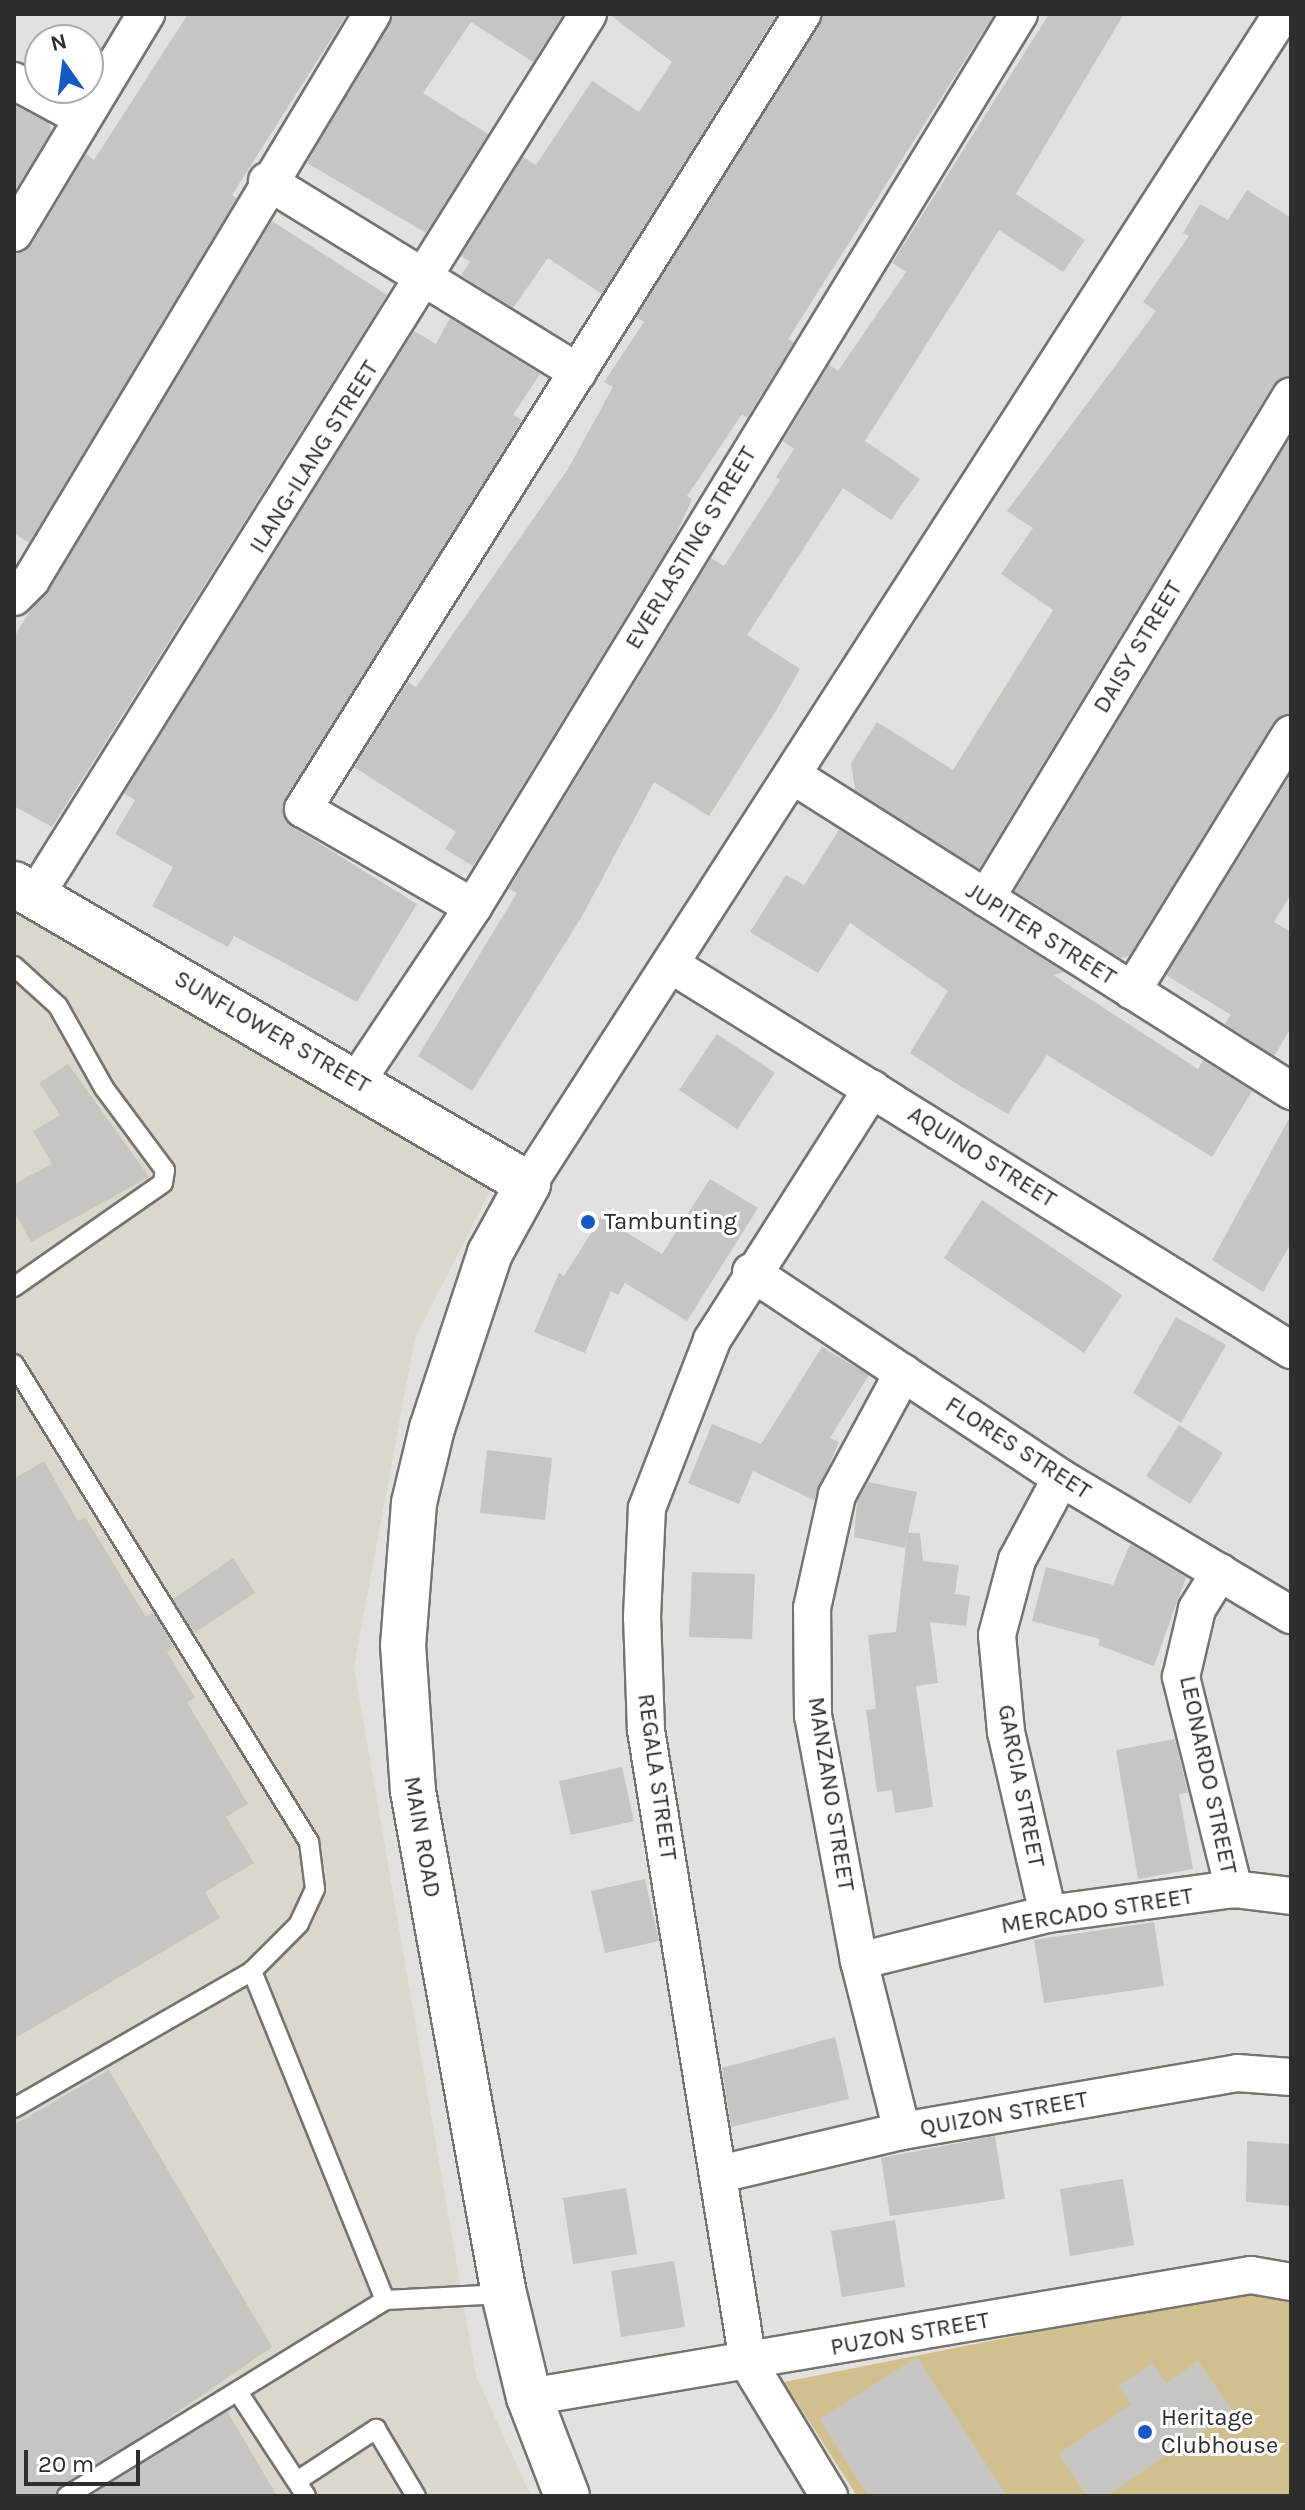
<!DOCTYPE html>
<html>
<head>
<meta charset="utf-8">
<style>
	body { margin:0 }
	#map { position:relative; width:1305px; height:2510px; overflow:hidden; background:#e2e1dd; font-family:Karla,sans-serif }
	div>[style] { position:absolute }
	[style*='--x'] { left:calc(var(--x)*1px); top:calc(var(--y)*1px); width:calc(var(--w)*1px); rotate:calc(var(--a)*1deg) }
	.built>* { inset:0; background:#dbd7cc }
	.green>* { inset:0; background:#d1bf8d }
	.building>* { inset:0; background:#c7c5c1 }
	.roads { filter:drop-shadow(2px 0 #767471) drop-shadow(-2px 0 #767471) drop-shadow(0 2px #767471) drop-shadow(0 -2px #767471) }
	.lane>* { height:18px; margin:-9px; padding:0 9px; transform-origin:9px; border-radius:9px; background:#fff }
	.street>* { height:36px; margin:-18px; padding:0 18px; transform-origin:18px; border-radius:18px; background:#fff }
	.secondary>* { height:44px; margin:-22px; padding:0 22px; transform-origin:22px; border-radius:22px; background:#fff }
	.dots>* { width:22px; height:22px; translate:-50% -50%; box-sizing:border-box; border:4px solid #fff; border-radius:50% }
	span { translate:-50% -50%; white-space:nowrap; text-align:center; line-height:1.15; -webkit-text-stroke:6px #fff; paint-order:stroke }
	.street-label { font-size:24px; color:#2e2e2c }
	.poi-label { font-size:24px; color:#2e2e2c }
	.left { translate:0 -50%; text-align:left }
	.frame { position:absolute; inset:0; border:16px solid #2e2e2c; pointer-events:none }
	.north { position:absolute; left:24px; top:24px; width:80px; height:80px; box-sizing:border-box; background:#fff; border:2px solid #ababab; border-radius:50%; rotate:346deg; font-size:22px; font-weight:700; line-height:32px; text-align:center; color:#2e2e2c }
	.north::after { content:''; display:block; margin:auto; width:28px; height:36px; background:#1659c4; clip-path:polygon(50% 0,100% 100%,50% 72%,0 100%) }
	.scale { position:absolute; left:24px; top:2450px; width:116px; height:36px; box-sizing:border-box; border:4px solid #2e2e2c; border-top:0; padding-left:10px; font-size:24px; line-height:28px; white-space:nowrap; color:#2e2e2c; -webkit-text-stroke:6px #fff; paint-order:stroke }
</style>
</head>
<body>
<div id="map">
	<div class="built">
		<i style="clip-path:polygon(14px 900px,492px 1187px,415px 1338px,354px 1667px,476px 2376px,531px 2496px,14px 2496px)"></i>
	</div>
	<div class="green">
		<i style="clip-path:polygon(1262px 2287px,1291px 2303px,1291px 2496px,857px 2496px,784px 2382px)"></i>
	</div>
	<div class="building">
		<i style="clip-path:polygon(188px 14px,347px 14px,232px 195px,237px 198px,29px 543px,14px 533px,14px 254px,32px 244px,86px 154px,94px 160px)"></i>
		<i style="clip-path:polygon(393px 14px,563px 14px,533px 62px,471px 22px,423px 93px,488px 134px,426px 233px,307px 163px)"></i>
		<i style="clip-path:polygon(609px 14px,777px 14px,602px 294px,548px 258px,513px 308px,461px 275px,470px 262px,461px 256px,523px 157px,536px 165px,592px 81px,639px 112px,672px 62px)"></i>
		<i style="clip-path:polygon(823px 14px,993px 16px,788px 339px,794px 342px,747px 418px,742px 414px,687px 496px,692px 499px,676px 535px,473px 866px,445px 849px,456px 832px,354px 767px,408px 682px,416px 687px,568px 469px,613px 387px,604px 382px,644px 322px,636px 317px)"></i>
		<i style="clip-path:polygon(1049px 14px,1124px 14px,1016px 194px,1085px 240px,1063px 272px,999px 230px,865px 441px,920px 479px,891px 520px,843px 488px,747px 635px,800px 669px,777px 709px,709px 816px,654px 782px,581px 918px,472px 1091px,418px 1056px,517px 893px,509px 889px,711px 558px,724px 566px,780px 480px,776px 477px,794px 449px,783px 441px,829px 365px,838px 371px,906px 272px,892px 263px)"></i>
		<i style="clip-path:polygon(14px 105px,49px 123px,51px 132px,14px 192px)"></i>
		<i style="clip-path:polygon(1247px 190px,1291px 218px,1291px 375px,1273px 385px,979px 869px,855px 790px,851px 763px,877px 722px,953px 770px,1053px 610px,1001px 574px,1033px 528px,1007px 511px,1156px 311px,1143px 302px,1189px 236px,1183px 233px,1200px 204px,1228px 220px)"></i>
		<i style="clip-path:polygon(272px 221px,387px 295px,52px 827px,14px 806px,14px 637px)"></i>
		<i style="clip-path:polygon(450px 318px,540px 374px,513px 415px,522px 420px,282px 808px,293px 827px,417px 904px,357px 1002px,234px 936px,228px 947px,152px 906px,173px 867px,115px 834px,135px 800px,124px 793px,414px 331px,436px 344px)"></i>
		<i style="clip-path:polygon(1291px 436px,1291px 713px,1273px 723px,1129px 956px,1120px 958px,1015px 891px)"></i>
		<i style="clip-path:polygon(1291px 774px,1291px 894px,1274px 922px,1291px 932px,1291px 1028px,1274px 1056px,1225px 1024px,1231px 1015px,1166px 975px)"></i>
		<i style="clip-path:polygon(839px 830px,1064px 972px,1053px 975px,1198px 1069px,1203px 1060px,1252px 1091px,1212px 1157px,1047px 1055px,1008px 1114px,960px 1086px,910px 1053px,948px 991px,850px 923px,818px 973px,750px 932px,786px 875px,804px 885px)"></i>
		<i style="clip-path:polygon(717px 1034px,775px 1073px,737px 1129px,679px 1090px)"></i>
		<i style="clip-path:polygon(68px 1064px,149px 1177px,31px 1242px,14px 1211px,14px 1184px,52px 1164px,33px 1131px,60px 1115px,39px 1083px)"></i>
		<i style="clip-path:polygon(1291px 1115px,1291px 1243px,1263px 1292px,1212px 1260px)"></i>
		<i style="clip-path:polygon(710px 1179px,758px 1208px,687px 1321px,625px 1283px,618px 1295px,611px 1291px,585px 1353px,534px 1332px,559px 1273px,564px 1276px,601px 1217px,662px 1254px)"></i>
		<i style="clip-path:polygon(982px 1200px,1122px 1295px,1084px 1353px,944px 1258px)"></i>
		<i style="clip-path:polygon(1176px 1317px,1226px 1345px,1181px 1423px,1133px 1393px)"></i>
		<i style="clip-path:polygon(822px 1347px,869px 1375px,830px 1438px,839px 1442px,814px 1500px,753px 1471px,739px 1504px,688px 1483px,712px 1424px,761px 1444px)"></i>
		<i style="clip-path:polygon(1179px 1425px,1223px 1453px,1190px 1504px,1146px 1476px)"></i>
		<i style="clip-path:polygon(487px 1450px,552px 1458px,545px 1520px,480px 1513px)"></i>
		<i style="clip-path:polygon(44px 1461px,78px 1521px,85px 1517px,146px 1617px,153px 1612px,174px 1647px,167px 1652px,195px 1698px,187px 1702px,248px 1804px,226px 1817px,254px 1863px,205px 1892px,220px 1918px,14px 2039px,14px 1479px)"></i>
		<i style="clip-path:polygon(868px 1482px,917px 1492px,908px 1533px,920px 1533px,923px 1561px,959px 1565px,955px 1594px,970px 1596px,966px 1626px,930px 1622px,938px 1683px,916px 1686px,933px 1807px,895px 1813px,892px 1790px,877px 1792px,866px 1710px,876px 1709px,868px 1635px,896px 1632px,907px 1538px,905px 1548px,854px 1537px,857px 1502px)"></i>
		<i style="clip-path:polygon(1130px 1544px,1186px 1577px,1154px 1666px,1098px 1645px,1100px 1639px,1032px 1621px,1046px 1567px,1113px 1585px)"></i>
		<i style="clip-path:polygon(233px 1558px,255px 1593px,194px 1633px,173px 1599px)"></i>
		<i style="clip-path:polygon(692px 1572px,755px 1574px,752px 1639px,689px 1637px)"></i>
		<i style="clip-path:polygon(1175px 1739px,1188px 1793px,1179px 1794px,1193px 1869px,1138px 1879px,1116px 1750px)"></i>
		<i style="clip-path:polygon(622px 1767px,634px 1821px,571px 1835px,559px 1781px)"></i>
		<i style="clip-path:polygon(645px 1879px,659px 1941px,605px 1953px,591px 1891px)"></i>
		<i style="clip-path:polygon(1154px 1922px,1164px 1986px,1044px 2003px,1034px 1940px)"></i>
		<i style="clip-path:polygon(835px 2037px,849px 2099px,731px 2127px,722px 2068px)"></i>
		<i style="clip-path:polygon(109px 2070px,272px 2347px,55px 2496px,14px 2496px,14px 2125px)"></i>
		<i style="clip-path:polygon(995px 2136px,1005px 2199px,890px 2216px,881px 2158px)"></i>
		<i style="clip-path:polygon(1247px 2141px,1291px 2144px,1291px 2206px,1246px 2202px)"></i>
		<i style="clip-path:polygon(1123px 2179px,1134px 2245px,1070px 2256px,1060px 2189px)"></i>
		<i style="clip-path:polygon(626px 2188px,637px 2254px,573px 2264px,563px 2198px)"></i>
		<i style="clip-path:polygon(895px 2220px,905px 2287px,842px 2297px,831px 2231px)"></i>
		<i style="clip-path:polygon(674px 2261px,685px 2327px,621px 2337px,611px 2271px)"></i>
		<i style="clip-path:polygon(917px 2357px,1007px 2496px,868px 2496px,819px 2419px)"></i>
		<i style="clip-path:polygon(1198px 2361px,1232px 2410px,1107px 2496px,1087px 2496px,1058px 2454px,1131px 2404px,1118px 2386px,1152px 2363px,1166px 2383px)"></i>
		<i style="clip-path:polygon(227px 2411px,277px 2496px,90px 2496px)"></i>
	</div>
	<div class="roads">
		<div class="lane">
			<i style="--x:14;--y:966;--w:59;--a:42.3"></i>
			<i style="--x:58;--y:1006;--w:94;--a:60.7"></i>
			<i style="--x:104;--y:1088;--w:102;--a:53.4"></i>
			<i style="--x:165;--y:1170;--w:13;--a:99"></i>
			<i style="--x:163;--y:1183;--w:182;--a:145.1"></i>
			<i style="--x:14;--y:1364;--w:562;--a:58.32"></i>
			<i style="--x:309;--y:1842;--w:47;--a:82.7"></i>
			<i style="--x:315;--y:1889;--w:38;--a:115"></i>
			<i style="--x:299;--y:1924;--w:66;--a:135"></i>
			<i style="--x:14;--y:2108;--w:275;--a:-29.9"></i>
			<i style="--x:252;--y:1971;--w:355;--a:68"></i>
			<i style="--x:385;--y:2300;--w:119;--a:-2.9"></i>
			<i style="--x:238;--y:2392;--w:124;--a:56.8"></i>
			<i style="--x:297;--y:2481;--w:95;--a:-33.4"></i>
			<i style="--x:376;--y:2429;--w:78;--a:59.2"></i>
			<i style="--x:67;--y:2496;--w:374;--a:-31.6"></i>
		</div>
		<div class="street">
			<i style="--x:14;--y:81;--w:78;--a:28.2"></i>
			<i style="--x:267;--y:181;--w:365;--a:31.6"></i>
			<i style="--x:14;--y:233;--w:256;--a:-58.9"></i>
			<i style="--x:14;--y:597;--w:24;--a:-45"></i>
			<i style="--x:31;--y:580;--w:661;--a:-58.93"></i>
			<i style="--x:792;--y:775;--w:591;--a:32.34"></i>
			<i style="--x:35;--y:896;--w:1041;--a:-57.91"></i>
			<i style="--x:986;--y:898;--w:587;--a:-58.72"></i>
			<i style="--x:473;--y:907;--w:196;--a:-150"></i>
			<i style="--x:303;--y:809;--w:939;--a:-57.88"></i>
			<i style="--x:673;--y:966;--w:728;--a:31.86"></i>
			<i style="--x:1132;--y:991;--w:302;--a:-58.3"></i>
			<i style="--x:358;--y:1079;--w:207;--a:-56.2"></i>
			<i style="--x:473;--y:907;--w:1047;--a:-58.56"></i>
			<i style="--x:528;--y:1184;--w:1392;--a:-57.2"></i>
			<i style="--x:751;--y:1272;--w:372;--a:33.6"></i>
			<i style="--x:1061;--y:1478;--w:268;--a:30.8"></i>
			<i style="--x:1220;--y:1572;--w:44;--a:121.9"></i>
			<i style="--x:1197;--y:1609;--w:70;--a:103.2"></i>
			<i style="--x:1181;--y:1677;--w:219;--a:76"></i>
			<i style="--x:1048;--y:1914;--w:187;--a:-103"></i>
			<i style="--x:1006;--y:1732;--w:97;--a:-95.3"></i>
			<i style="--x:997;--y:1635;--w:78;--a:-75.1"></i>
			<i style="--x:1017;--y:1560;--w:93;--a:-61.8"></i>
			<i style="--x:859;--y:1961;--w:195;--a:-14"></i>
			<i style="--x:1048;--y:1914;--w:188;--a:-7.7"></i>
			<i style="--x:1234;--y:1889;--w:57;--a:7"></i>
			<i style="--x:902;--y:2131;--w:175;--a:-104.2"></i>
			<i style="--x:859;--y:1961;--w:249;--a:-100.6"></i>
			<i style="--x:813;--y:1716;--w:108;--a:-90.5"></i>
			<i style="--x:812;--y:1608;--w:116;--a:-77.5"></i>
			<i style="--x:837;--y:1495;--w:139;--a:-61.6"></i>
			<i style="--x:720;--y:2174;--w:187;--a:-13.3"></i>
			<i style="--x:902;--y:2131;--w:340;--a:-9.8"></i>
			<i style="--x:1237;--y:2073;--w:54;--a:4.2"></i>
			<i style="--x:529;--y:2397;--w:732;--a:-9.59"></i>
			<i style="--x:1251;--y:2275;--w:41;--a:9.9"></i>
			<i style="--x:829;--y:2496;--w:157;--a:-121.2"></i>
			<i style="--x:748;--y:2362;--w:640;--a:-99.17"></i>
			<i style="--x:646;--y:1730;--w:113;--a:-92"></i>
			<i style="--x:642;--y:1617;--w:109;--a:-87.4"></i>
			<i style="--x:647;--y:1508;--w:180;--a:-68.8"></i>
			<i style="--x:712;--y:1340;--w:298;--a:-57.5"></i>
		</div>
		<div class="secondary">
			<i style="--x:14;--y:884;--w:595;--a:30.27"></i>
			<i style="--x:528;--y:1184;--w:79;--a:118.8"></i>
			<i style="--x:490;--y:1253;--w:184;--a:108.3"></i>
			<i style="--x:432;--y:1428;--w:77;--a:103.5"></i>
			<i style="--x:414;--y:1503;--w:142;--a:94.4"></i>
			<i style="--x:403;--y:1645;--w:146;--a:86.1"></i>
			<i style="--x:413;--y:1791;--w:511;--a:79.75"></i>
			<i style="--x:504;--y:2294;--w:106;--a:76.4"></i>
			<i style="--x:529;--y:2397;--w:106;--a:69"></i>
		</div>
	</div>
	<div class="dots">
		<i style="left:588px;top:1222px;background:#1659c4"></i>
		<i style="left:1145px;top:2432px;background:#1659c4"></i>
	</div>
	<div class="street-label">
		<span style="left:314px;top:457px;rotate:-58deg">ILANG-ILANG STREET</span>
		<span style="left:691px;top:548px;rotate:-59deg">EVERLASTING STREET</span>
		<span style="left:1138px;top:647px;rotate:-59deg">DAISY STREET</span>
		<span style="left:1041px;top:934px;rotate:32deg">JUPITER STREET</span>
		<span style="left:272px;top:1032px;rotate:30deg">SUNFLOWER STREET</span>
		<span style="left:982px;top:1157px;rotate:32deg">AQUINO STREET</span>
		<span style="left:1018px;top:1448px;rotate:33deg">FLORES STREET</span>
		<span style="left:1208px;top:1775px;rotate:78deg">LEONARDO STREET</span>
		<span style="left:657px;top:1777px;rotate:82deg">REGALA STREET</span>
		<span style="left:1021px;top:1786px;rotate:79deg">GARCIA STREET</span>
		<span style="left:831px;top:1794px;rotate:81deg">MANZANO STREET</span>
		<span style="left:422px;top:1837px;rotate:80deg">MAIN ROAD</span>
		<span style="left:1097px;top:1911px;rotate:-9deg">MERCADO STREET</span>
		<span style="left:1004px;top:2114px;rotate:-10deg">QUIZON STREET</span>
		<span style="left:910px;top:2334px;rotate:-10deg">PUZON STREET</span>
	</div>
	<div class="poi-label">
		<span class="left" style="left:604px;top:1222px">Tambunting</span>
		<span class="left" style="left:1161px;top:2432px">Heritage<br>Clubhouse</span>
	</div>
	<div class="frame"></div>
	<div class="north">N</div>
	<div class="scale">20 m</div>
</div>
</body>
</html>
